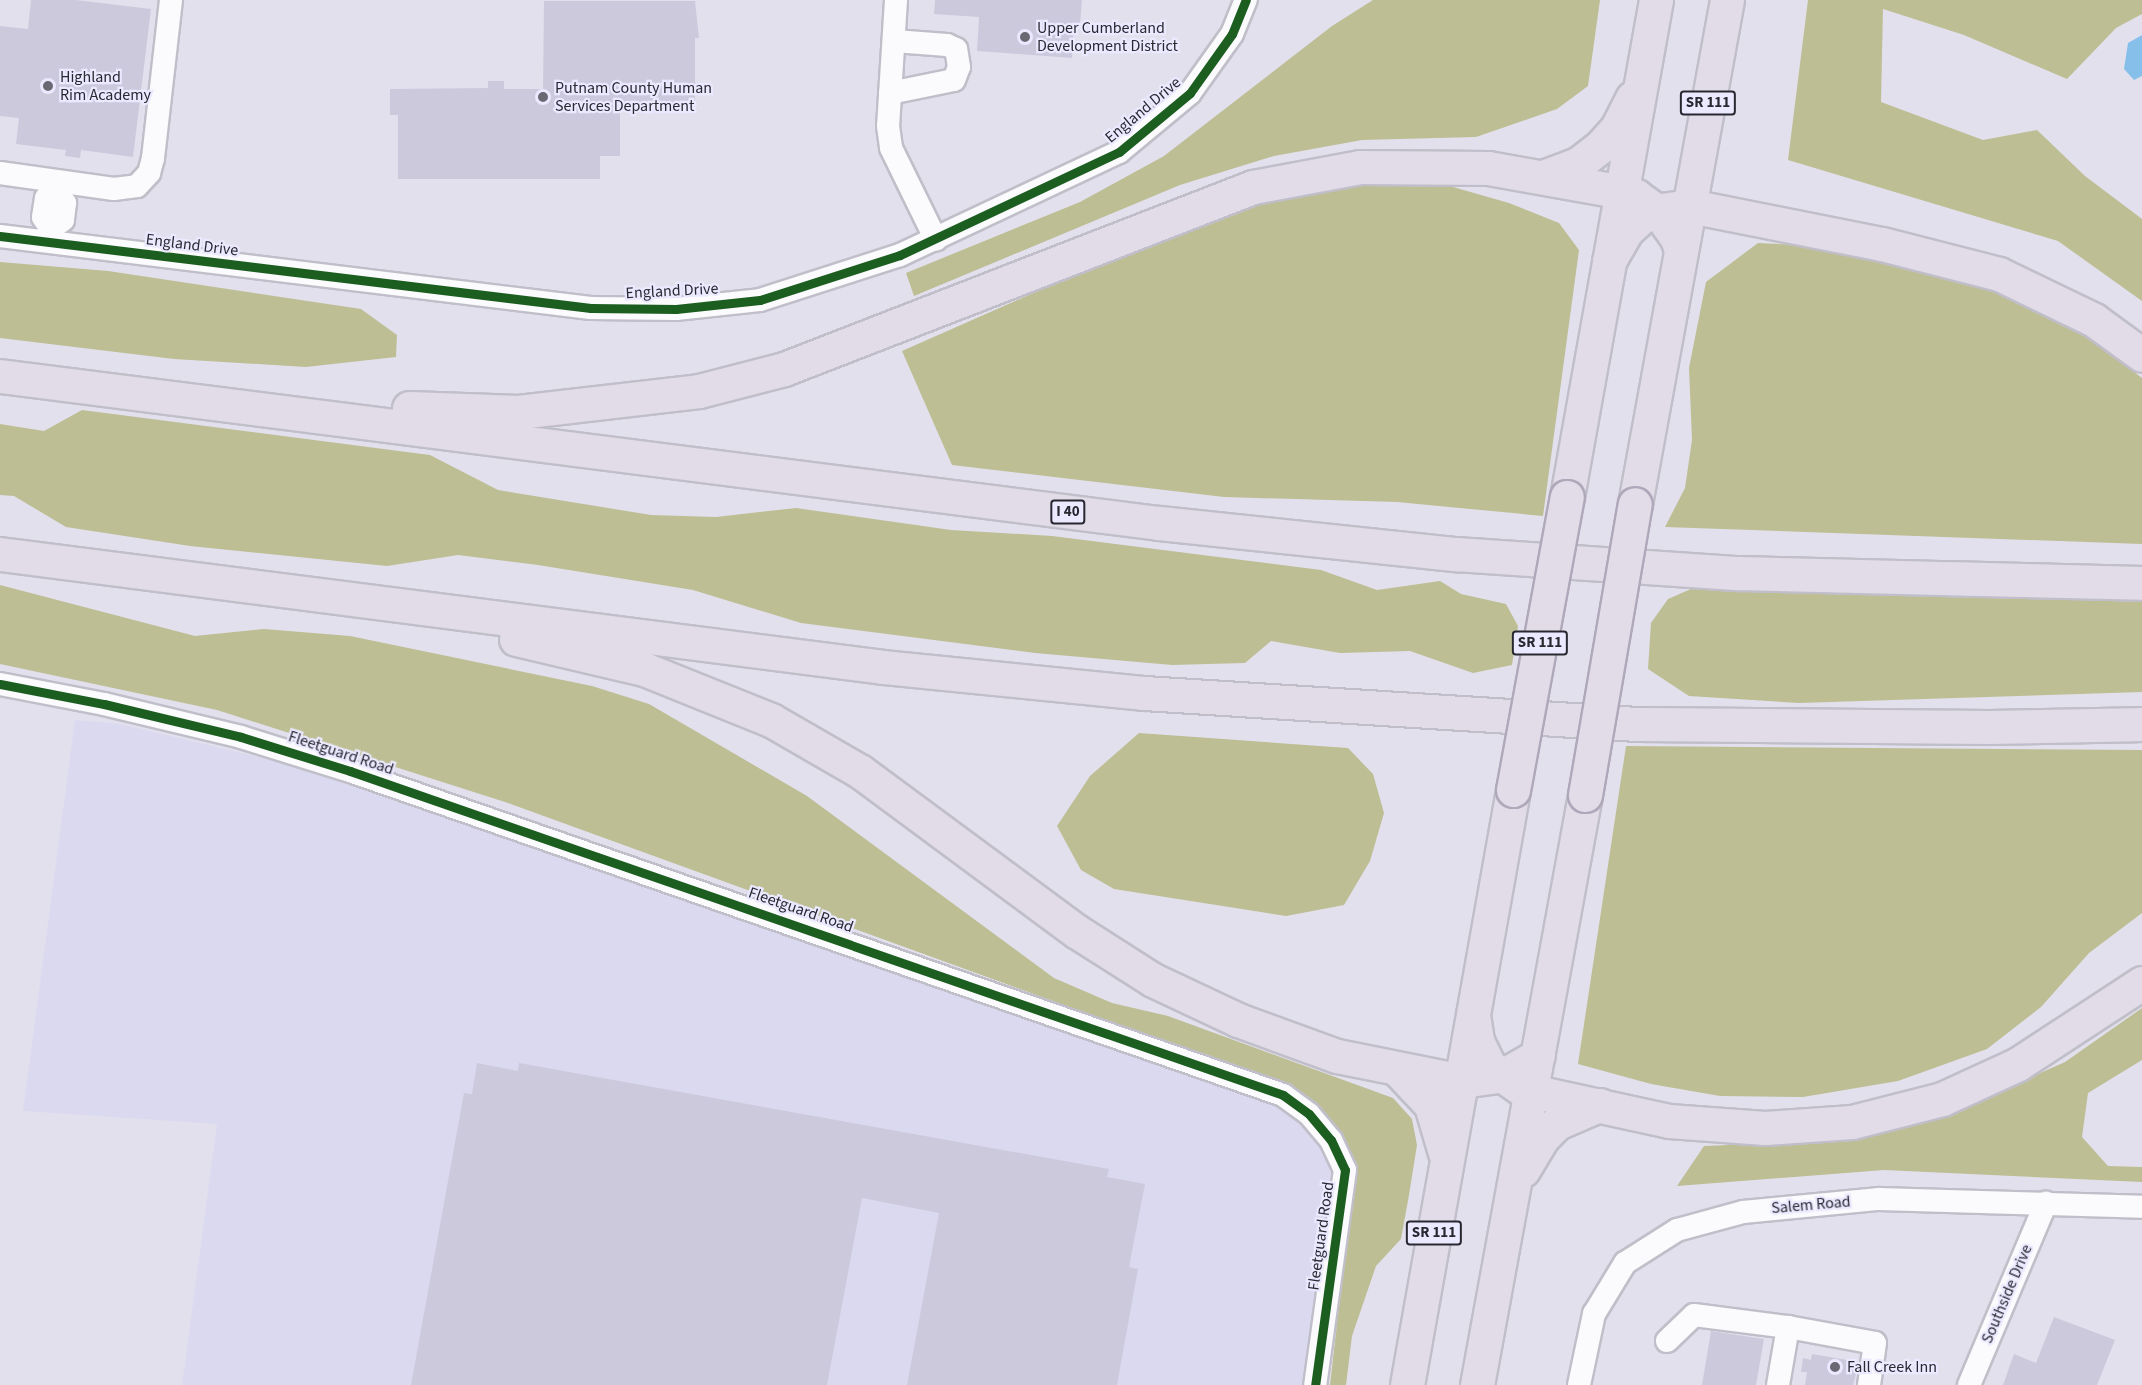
<!DOCTYPE html>
<html>
<head>
<meta charset="utf-8">
<style>
	body { margin:0 }
	#map { position:relative; width:2142px; height:1385px; overflow:hidden; background:#e2e0ed; font-family:"Source Sans 3",sans-serif }
	div>[style] { position:absolute }
	[style*='--x'] { left:calc(var(--x)*1px); top:calc(var(--y)*1px); width:calc(var(--w)*1px); rotate:calc(var(--a)*1deg) }
	.built>* { inset:0; background:#dbd9ef }
	.forest>* { inset:0; background:#bdbe94 }
	.water>* { inset:0; background:#86bfe9 }
	.building>* { inset:0; background:#ccc9dd }
	.roads { filter:drop-shadow(2px 0 #c0bfc9) drop-shadow(-2px 0 #c0bfc9) drop-shadow(0 2px #c0bfc9) drop-shadow(0 -2px #c0bfc9) }
	.minor>* { height:22px; margin:-11px; padding:0 11px; transform-origin:11px; border-radius:11px; background:#fbfafc }
	.highway>* { height:33px; margin:-16.5px; padding:0 16.5px; transform-origin:16.5px; border-radius:16.5px; background:#e2dce9 }
	.bridges { filter:drop-shadow(2px 0 #afa8ba) drop-shadow(-2px 0 #afa8ba) drop-shadow(0 2px #afa8ba) drop-shadow(0 -2px #afa8ba) }
	.highway-bridge>* { height:33px; margin:-16.5px; padding:0 16.5px; transform-origin:16.5px; border-radius:16.5px; background:#e2dce9 }
	.cycleway>* { height:9px; margin:-4.5px; padding:0 4.5px; transform-origin:4.5px; border-radius:4.5px; background:#1b5e20 }
	.dots>* { width:16px; height:16px; translate:-50% -50%; box-sizing:border-box; border:3px solid #ebe9ff; border-radius:50% }
	span { translate:-50% -50%; white-space:nowrap; text-align:center; line-height:1.15; -webkit-text-stroke:4.5px #ebe9ff; paint-order:stroke }
	.shield-label span { padding:2px 4px; background:#ebe9ff; border:2px solid; border-radius:4px; -webkit-text-stroke-width:0 }
	.shield-label { font-size:15px; color:#292831; font-weight:700 }
	.poi-label { font-size:16px; color:#292831 }
	.left { translate:0 -50%; text-align:left }
	.street-label { font-size:16px; color:#292831 }
</style>
</head>
<body>
<div id="map">
	<div class="built">
		<i style="clip-path:polygon(75px 720px,120px 724px,287px 764px,1278px 1104px,1314px 1136px,1333px 1174px,1305px 1385px,182px 1385px,217px 1124px,23px 1111px)"></i>
	</div>
	<div class="forest">
		<i style="clip-path:polygon(1373px 0,1600px 0,1588px 86px,1557px 109px,1476px 137px,1362px 140px,1274px 156px,1180px 185px,914px 296px,906px 273px,1080px 202px,1164px 156px,1332px 26px)"></i>
		<i style="clip-path:polygon(1808px 0,2142px 0,2142px 14px,2116px 28px,2067px 79px,1964px 35px,1883px 9px,1881px 102px,1983px 140px,2037px 130px,2085px 176px,2142px 219px,2142px 301px,2058px 241px,1788px 160px)"></i>
		<i style="clip-path:polygon(1369px 181px,1446px 185px,1509px 203px,1559px 223px,1579px 250px,1543px 516px,1397px 502px,1224px 497px,952px 465px,902px 351px,1097px 265px,1282px 196px)"></i>
		<i style="clip-path:polygon(1758px 243px,1863px 248px,1951px 266px,2069px 322px,2142px 378px,2142px 544px,1665px 527px,1685px 488px,1692px 440px,1689px 368px,1706px 282px)"></i>
		<i style="clip-path:polygon(0 262px,108px 271px,361px 309px,397px 335px,396px 357px,306px 367px,174px 359px,0 338px)"></i>
		<i style="clip-path:polygon(82px 410px,430px 455px,498px 490px,651px 515px,716px 517px,796px 508px,951px 530px,1052px 536px,1321px 570px,1377px 590px,1440px 581px,1461px 594px,1506px 604px,1518px 626px,1512px 665px,1473px 673px,1410px 651px,1340px 653px,1271px 641px,1245px 663px,1172px 665px,1035px 653px,801px 623px,693px 590px,538px 565px,458px 555px,387px 566px,190px 546px,66px 527px,14px 496px,0 495px,0 424px,44px 431px)"></i>
		<i style="clip-path:polygon(0 585px,195px 636px,264px 629px,350px 636px,592px 686px,649px 704px,807px 796px,1054px 978px,1112px 1003px,1168px 1016px,1393px 1098px,1412px 1119px,1417px 1145px,1409px 1195px,1401px 1239px,1376px 1266px,1352px 1336px,1346px 1385px,1330px 1385px,1354px 1175px,1346px 1145px,1238px 1068px,505px 802px,217px 710px,0 664px)"></i>
		<i style="clip-path:polygon(1700px 585px,2142px 602px,2142px 692px,1799px 703px,1689px 696px,1648px 669px,1651px 623px,1668px 599px)"></i>
		<i style="clip-path:polygon(1139px 733px,1348px 748px,1373px 774px,1384px 813px,1370px 861px,1344px 905px,1286px 916px,1114px 889px,1081px 870px,1057px 826px,1090px 776px)"></i>
		<i style="clip-path:polygon(1626px 746px,2142px 750px,2142px 913px,2089px 953px,2041px 1007px,1987px 1049px,1898px 1081px,1803px 1097px,1720px 1096px,1651px 1084px,1578px 1064px)"></i>
		<i style="clip-path:polygon(2142px 1008px,2142px 1060px,2088px 1093px,2082px 1137px,2108px 1166px,2142px 1167px,2142px 1182px,1884px 1170px,1677px 1186px,1704px 1146px,1817px 1141px,1901px 1127px,1989px 1096px,2065px 1062px)"></i>
	</div>
	<div class="water">
		<i style="clip-path:polygon(2142px 35px,2142px 76px,2134px 80px,2124px 69px,2128px 43px)"></i>
	</div>
	<div class="building">
		<i style="clip-path:polygon(31px 0,76px 0,151px 9px,133px 157px,81px 150px,80px 158px,65px 156px,66px 150px,16px 144px,19px 118px,0 116px,0 26px,28px 29px)"></i>
		<i style="clip-path:polygon(935px 0,1082px 0,1080px 24px,1074px 23px,1072px 58px,977px 51px,979px 17px,934px 14px)"></i>
		<i style="clip-path:polygon(544px 1px,695px 1px,699px 38px,695px 38px,695px 111px,620px 111px,620px 156px,600px 156px,600px 179px,398px 179px,398px 115px,390px 115px,390px 89px,488px 88px,488px 81px,504px 81px,504px 89px,543px 89px)"></i>
		<i style="clip-path:polygon(477px 1063px,518px 1071px,519px 1063px,1109px 1169px,1107px 1177px,1145px 1184px,1129px 1267px,1138px 1269px,1117px 1385px,907px 1385px,939px 1213px,862px 1198px,827px 1385px,411px 1385px,464px 1093px,472px 1094px)"></i>
		<i style="clip-path:polygon(2054px 1317px,2115px 1340px,2097px 1385px,2003px 1385px,2014px 1354px,2036px 1363px)"></i>
		<i style="clip-path:polygon(1711px 1331px,1764px 1339px,1756px 1385px,1702px 1385px)"></i>
		<i style="clip-path:polygon(1812px 1354px,1859px 1362px,1853px 1385px,1805px 1385px,1807px 1372px,1801px 1372px,1803px 1358px,1811px 1360px)"></i>
	</div>
	<div class="roads">
		<div class="minor">
			<i style="--x:896;--y:0;--w:126;--a:93.6"></i>
			<i style="--x:888;--y:126;--w:22;--a:82"></i>
			<i style="--x:891;--y:148;--w:102;--a:63.9"></i>
			<i style="--x:890;--y:93;--w:65;--a:-11.5"></i>
			<i style="--x:954;--y:80;--w:14;--a:-69"></i>
			<i style="--x:959;--y:67;--w:18;--a:-99"></i>
			<i style="--x:956;--y:49;--w:10;--a:-156"></i>
			<i style="--x:947;--y:45;--w:53;--a:-175.7"></i>
			<i style="--x:0;--y:173;--w:115;--a:8"></i>
			<i style="--x:114;--y:189;--w:23;--a:-7"></i>
			<i style="--x:137;--y:186;--w:18;--a:-47"></i>
			<i style="--x:149;--y:173;--w:16;--a:-75"></i>
			<i style="--x:153;--y:158;--w:159;--a:-83.5"></i>
			<i style="--x:57;--y:193;--w:13;--a:51"></i>
			<i style="--x:65;--y:203;--w:17;--a:97"></i>
			<i style="--x:63;--y:220;--w:15;--a:143"></i>
			<i style="--x:51;--y:229;--w:14;--a:-124"></i>
			<i style="--x:43;--y:217;--w:19;--a:-81"></i>
			<i style="--x:46;--y:198;--w:12;--a:-24"></i>
			<i style="--x:0;--y:236;--w:595;--a:6.95"></i>
			<i style="--x:591;--y:308;--w:85;--a:0.7"></i>
			<i style="--x:676;--y:309;--w:84;--a:-6.1"></i>
			<i style="--x:760;--y:300;--w:147;--a:-17.8"></i>
			<i style="--x:900;--y:255;--w:242;--a:-25.2"></i>
			<i style="--x:1119;--y:152;--w:92;--a:-39.7"></i>
			<i style="--x:1190;--y:93;--w:72;--a:-54.6"></i>
			<i style="--x:1232;--y:34;--w:37;--a:-68"></i>
			<i style="--x:0;--y:684;--w:106;--a:10.9"></i>
			<i style="--x:104;--y:704;--w:141;--a:13.5"></i>
			<i style="--x:241;--y:737;--w:114;--a:17.3"></i>
			<i style="--x:350;--y:771;--w:988;--a:19.15"></i>
			<i style="--x:1283;--y:1095;--w:32;--a:36"></i>
			<i style="--x:1309;--y:1114;--w:34;--a:50"></i>
			<i style="--x:1331;--y:1140;--w:33;--a:65"></i>
			<i style="--x:1345;--y:1170;--w:217;--a:97.9"></i>
			<i style="--x:1667;--y:1341;--w:37;--a:-44"></i>
			<i style="--x:1694;--y:1315;--w:95;--a:7.3"></i>
			<i style="--x:1579;--y:1385;--w:73;--a:-78.1"></i>
			<i style="--x:1594;--y:1314;--w:60;--a:-58.7"></i>
			<i style="--x:1625;--y:1263;--w:62;--a:-32.4"></i>
			<i style="--x:1677;--y:1230;--w:68;--a:-15.3"></i>
			<i style="--x:1743;--y:1212;--w:137;--a:-5.5"></i>
			<i style="--x:1879;--y:1199;--w:263;--a:1.7"></i>
			<i style="--x:1778;--y:1385;--w:59;--a:-80.2"></i>
			<i style="--x:1788;--y:1327;--w:88;--a:10.4"></i>
			<i style="--x:1875;--y:1343;--w:42;--a:98.1"></i>
			<i style="--x:1969;--y:1385;--w:198;--a:-67.1"></i>
		</div>
		<div class="highway">
			<i style="--x:1546;--y:176;--w:34;--a:-21"></i>
			<i style="--x:1578;--y:164;--w:29;--a:-38"></i>
			<i style="--x:1601;--y:146;--w:24;--a:-48"></i>
			<i style="--x:1617;--y:128;--w:34;--a:-63"></i>
			<i style="--x:1609;--y:261;--w:34;--a:-60"></i>
			<i style="--x:1626;--y:231;--w:28;--a:-42"></i>
			<i style="--x:1647;--y:212;--w:43;--a:-7.9"></i>
			<i style="--x:1690;--y:206;--w:196;--a:11.2"></i>
			<i style="--x:1882;--y:244;--w:121;--a:14.4"></i>
			<i style="--x:1999;--y:274;--w:106;--a:25.8"></i>
			<i style="--x:2094;--y:320;--w:59;--a:36.1"></i>
			<i style="--x:0;--y:376;--w:1168;--a:7.23"></i>
			<i style="--x:1159;--y:523;--w:299;--a:6"></i>
			<i style="--x:1456;--y:554;--w:283;--a:3.9"></i>
			<i style="--x:1738;--y:573;--w:404;--a:1.4"></i>
			<i style="--x:409;--y:408;--w:109;--a:2.1"></i>
			<i style="--x:518;--y:412;--w:182;--a:-6.6"></i>
			<i style="--x:699;--y:391;--w:88;--a:-14.5"></i>
			<i style="--x:784;--y:369;--w:503;--a:-21.21"></i>
			<i style="--x:1253;--y:187;--w:109;--a:-10.6"></i>
			<i style="--x:1360;--y:167;--w:128;--a:0.4"></i>
			<i style="--x:1488;--y:168;--w:137;--a:10.1"></i>
			<i style="--x:1623;--y:192;--w:14;--a:17"></i>
			<i style="--x:1636;--y:196;--w:29;--a:36"></i>
			<i style="--x:1659;--y:213;--w:29;--a:54"></i>
			<i style="--x:1676;--y:236;--w:15;--a:70"></i>
			<i style="--x:1567;--y:497;--w:505;--a:-79.85"></i>
			<i style="--x:1635;--y:504;--w:512;--a:-79.66"></i>
			<i style="--x:0;--y:554;--w:890;--a:7.29"></i>
			<i style="--x:883;--y:667;--w:262;--a:5.7"></i>
			<i style="--x:1144;--y:693;--w:498;--a:3.6"></i>
			<i style="--x:1641;--y:724;--w:348;--a:0.5"></i>
			<i style="--x:1989;--y:727;--w:153;--a:-1.1"></i>
			<i style="--x:516;--y:639;--w:131;--a:13.2"></i>
			<i style="--x:644;--y:669;--w:137;--a:21.9"></i>
			<i style="--x:771;--y:720;--w:104;--a:30"></i>
			<i style="--x:861;--y:772;--w:267;--a:36.5"></i>
			<i style="--x:1076;--y:931;--w:91;--a:32.5"></i>
			<i style="--x:1153;--y:980;--w:94;--a:25.2"></i>
			<i style="--x:1238;--y:1020;--w:105;--a:20"></i>
			<i style="--x:1337;--y:1056;--w:127;--a:11.3"></i>
			<i style="--x:1462;--y:1081;--w:42;--a:-8.1"></i>
			<i style="--x:1504;--y:1075;--w:39;--a:-30"></i>
			<i style="--x:1473;--y:1015;--w:26;--a:81"></i>
			<i style="--x:1477;--y:1041;--w:28;--a:64"></i>
			<i style="--x:1489;--y:1066;--w:40;--a:34.9"></i>
			<i style="--x:1522;--y:1089;--w:150;--a:12.3"></i>
			<i style="--x:1669;--y:1121;--w:96;--a:4.2"></i>
			<i style="--x:1765;--y:1128;--w:87;--a:-3.9"></i>
			<i style="--x:1852;--y:1122;--w:93;--a:-14.3"></i>
			<i style="--x:1942;--y:1099;--w:84;--a:-24.7"></i>
			<i style="--x:2018;--y:1064;--w:148;--a:-33.2"></i>
			<i style="--x:1397;--y:1069;--w:50;--a:46.6"></i>
			<i style="--x:1431;--y:1105;--w:50;--a:73.7"></i>
			<i style="--x:1523;--y:1170;--w:37;--a:-59"></i>
			<i style="--x:1542;--y:1138;--w:21;--a:-45"></i>
			<i style="--x:1557;--y:1123;--w:46;--a:-23.2"></i>
			<i style="--x:1407;--y:1385;--w:604;--a:-79.9"></i>
			<i style="--x:1477;--y:1385;--w:600;--a:-79.63"></i>
		</div>
	</div>
	<div class="bridges">
		<div class="highway-bridge">
			<i style="--x:1513;--y:790;--w:298;--a:-79.6"></i>
			<i style="--x:1585;--y:795;--w:295;--a:-80.3"></i>
		</div>
	</div>
	<div class="cycleway">
		<i style="--x:0;--y:236;--w:595;--a:6.95"></i>
		<i style="--x:591;--y:308;--w:85;--a:0.7"></i>
		<i style="--x:676;--y:309;--w:84;--a:-6.1"></i>
		<i style="--x:760;--y:300;--w:147;--a:-17.8"></i>
		<i style="--x:900;--y:255;--w:242;--a:-25.2"></i>
		<i style="--x:1119;--y:152;--w:92;--a:-39.7"></i>
		<i style="--x:1190;--y:93;--w:72;--a:-54.6"></i>
		<i style="--x:1232;--y:34;--w:37;--a:-68"></i>
		<i style="--x:0;--y:684;--w:106;--a:10.9"></i>
		<i style="--x:104;--y:704;--w:141;--a:13.5"></i>
		<i style="--x:241;--y:737;--w:114;--a:17.3"></i>
		<i style="--x:350;--y:771;--w:988;--a:19.15"></i>
		<i style="--x:1283;--y:1095;--w:32;--a:36"></i>
		<i style="--x:1309;--y:1114;--w:34;--a:50"></i>
		<i style="--x:1331;--y:1140;--w:33;--a:65"></i>
		<i style="--x:1345;--y:1170;--w:217;--a:97.9"></i>
	</div>
	<div class="dots">
		<i style="left:1025px;top:37px;background:#6a6873"></i>
		<i style="left:48px;top:86px;background:#6a6873"></i>
		<i style="left:543px;top:97px;background:#6a6873"></i>
		<i style="left:1835px;top:1367px;background:#6a6873"></i>
	</div>
	<div class="shield-label">
		<span style="left:1708px;top:103px">SR 111</span>
		<span style="left:1068px;top:512px">I 40</span>
		<span style="left:1540px;top:643px">SR 111</span>
		<span style="left:1434px;top:1233px">SR 111</span>
	</div>
	<div class="poi-label">
		<span class="left" style="left:1037px;top:37px">Upper Cumberland<br>Development District</span>
		<span class="left" style="left:60px;top:86px">Highland<br>Rim Academy</span>
		<span class="left" style="left:555px;top:97px">Putnam County Human<br>Services Department</span>
		<span class="left" style="left:1847px;top:1367px">Fall Creek Inn</span>
	</div>
	<div class="street-label">
		<span style="left:1143px;top:110px;rotate:-40deg">England Drive</span>
		<span style="left:192px;top:245px;rotate:7deg">England Drive</span>
		<span style="left:672px;top:291px;rotate:-3deg">England Drive</span>
		<span style="left:341px;top:753px;rotate:18deg">Fleetguard Road</span>
		<span style="left:801px;top:910px;rotate:19deg">Fleetguard Road</span>
		<span style="left:1811px;top:1205px;rotate:-5deg">Salem Road</span>
		<span style="left:1321px;top:1236px;rotate:-82deg">Fleetguard Road</span>
		<span style="left:2007px;top:1294px;rotate:-67deg">Southside Drive</span>
	</div>
</div>
</body>
</html>
